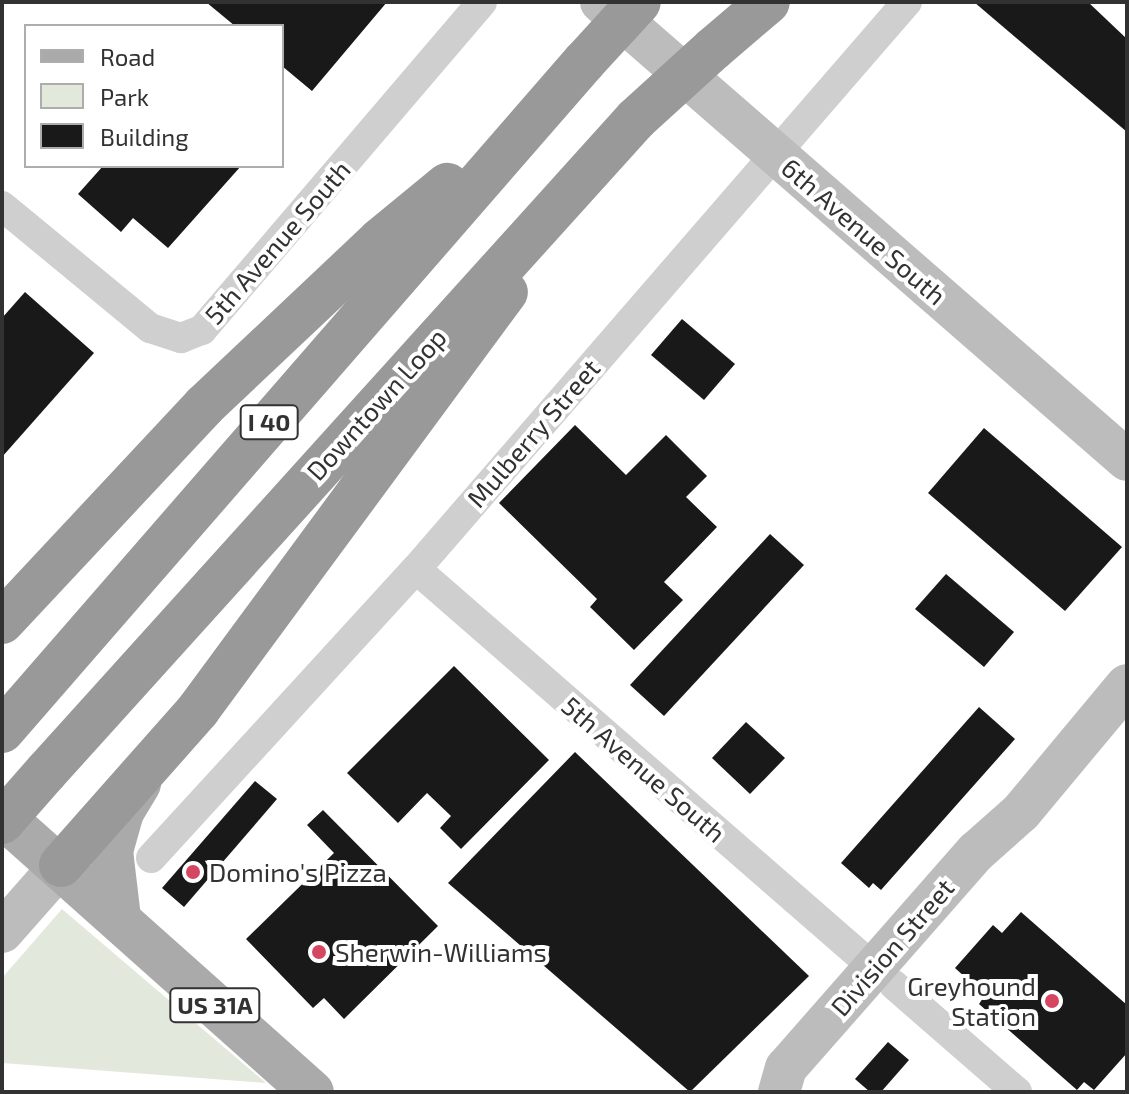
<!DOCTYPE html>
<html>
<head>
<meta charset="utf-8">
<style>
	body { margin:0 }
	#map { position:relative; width:1129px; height:1094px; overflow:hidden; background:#fff; font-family:"Exo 2",sans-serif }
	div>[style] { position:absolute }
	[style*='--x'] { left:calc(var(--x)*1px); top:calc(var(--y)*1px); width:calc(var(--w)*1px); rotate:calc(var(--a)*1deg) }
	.green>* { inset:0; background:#e3e8dc }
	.building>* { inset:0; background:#191919 }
	.street>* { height:30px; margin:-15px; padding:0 15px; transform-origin:15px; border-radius:15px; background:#cfcfcf }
	.secondary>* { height:42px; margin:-21px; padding:0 21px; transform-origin:21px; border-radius:21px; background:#bcbcbc }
	.primary>* { height:44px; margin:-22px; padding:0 22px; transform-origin:22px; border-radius:22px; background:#aaa }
	.highway>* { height:44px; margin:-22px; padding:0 22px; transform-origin:22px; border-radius:22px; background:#999 }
	.highway-bridge>* { height:44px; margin:-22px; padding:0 22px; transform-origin:22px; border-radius:22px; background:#999 }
	.dots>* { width:22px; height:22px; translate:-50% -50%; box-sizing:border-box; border:4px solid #fff; border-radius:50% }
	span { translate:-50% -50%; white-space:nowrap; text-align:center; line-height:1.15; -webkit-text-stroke:8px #fff; paint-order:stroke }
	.shield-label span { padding:2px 6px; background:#fff; border:2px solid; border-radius:6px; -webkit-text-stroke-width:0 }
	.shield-label { font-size:24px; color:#323232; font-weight:700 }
	.street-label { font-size:26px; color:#323232 }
	.poi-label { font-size:26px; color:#323232 }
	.left { translate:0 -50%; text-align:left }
	.right { translate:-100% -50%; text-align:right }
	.frame { position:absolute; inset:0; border:4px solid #323232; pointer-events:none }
	.legend { position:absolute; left:24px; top:24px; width:260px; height:144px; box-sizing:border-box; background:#fff; border:2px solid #adadad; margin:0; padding:10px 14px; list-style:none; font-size:24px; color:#323232 }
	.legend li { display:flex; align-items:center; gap:16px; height:40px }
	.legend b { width:40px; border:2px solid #adadad }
</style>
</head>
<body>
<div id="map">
	<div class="green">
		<i style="clip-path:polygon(62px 909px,266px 1083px,2px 1063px,2px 978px)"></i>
	</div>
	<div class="building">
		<i style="clip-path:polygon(206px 2px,387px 2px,312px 91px,282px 66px,282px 26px,235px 26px)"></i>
		<i style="clip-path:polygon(974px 2px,1088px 2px,1127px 39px,1127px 132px)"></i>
		<i style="clip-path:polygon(103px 166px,241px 166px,168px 248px,133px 218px,121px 232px,78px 194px)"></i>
		<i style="clip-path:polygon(25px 292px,94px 353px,2px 457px,2px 318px)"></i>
		<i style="clip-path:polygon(682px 319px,735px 364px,704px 400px,651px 355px)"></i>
		<i style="clip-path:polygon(575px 425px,626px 475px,666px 435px,707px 476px,686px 497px,717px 527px,664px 582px,683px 600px,634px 650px,590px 607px,597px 599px,499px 503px)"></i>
		<i style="clip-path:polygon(984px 428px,1122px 547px,1065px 611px,928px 493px)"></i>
		<i style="clip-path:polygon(770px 534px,804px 565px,664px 716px,630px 685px)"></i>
		<i style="clip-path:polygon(946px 574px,1014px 632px,984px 667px,915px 609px)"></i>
		<i style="clip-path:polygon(454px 666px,549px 760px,461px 849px,440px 828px,451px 816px,427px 793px,398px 823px,347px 773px)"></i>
		<i style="clip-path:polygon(979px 707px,1015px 739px,881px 890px,873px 883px,869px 888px,841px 863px)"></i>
		<i style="clip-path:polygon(746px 722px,785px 758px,750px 794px,712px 758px)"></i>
		<i style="clip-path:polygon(575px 752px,809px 976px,690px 1092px,448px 883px)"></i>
		<i style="clip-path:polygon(255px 781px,277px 799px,184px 907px,162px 888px)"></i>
		<i style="clip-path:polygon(323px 810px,438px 926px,344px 1019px,324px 998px,313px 1008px,246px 939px,334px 853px,307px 825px)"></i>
		<i style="clip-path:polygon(1021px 912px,1127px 1005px,1127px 1053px,1094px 1090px,1084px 1082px,1077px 1090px,979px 1004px,983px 998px,977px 988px,955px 968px,993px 925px,1002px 933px)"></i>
		<i style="clip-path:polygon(888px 1042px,909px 1060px,881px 1092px,870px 1092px,855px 1079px)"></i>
	</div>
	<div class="street">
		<i style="--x:2;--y:206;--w:192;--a:39.5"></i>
		<i style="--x:150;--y:328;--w:33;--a:18"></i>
		<i style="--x:181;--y:338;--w:22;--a:-21"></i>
		<i style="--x:202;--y:330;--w:431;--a:-49.5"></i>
		<i style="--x:416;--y:569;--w:606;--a:41.05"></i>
		<i style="--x:151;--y:858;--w:392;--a:-47.5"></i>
		<i style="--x:416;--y:569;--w:750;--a:-49.11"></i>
		<i style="--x:894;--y:985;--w:163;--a:41"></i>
	</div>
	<div class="secondary">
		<i style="--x:601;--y:2;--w:697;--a:41.05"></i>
		<i style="--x:2;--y:932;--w:89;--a:-48.6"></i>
		<i style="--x:779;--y:1092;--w:25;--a:-74"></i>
		<i style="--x:786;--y:1068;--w:288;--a:-48.7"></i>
		<i style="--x:976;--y:852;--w:60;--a:-41.6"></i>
		<i style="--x:1021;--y:812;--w:165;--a:-50.2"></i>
	</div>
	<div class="primary">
		<i style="--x:2;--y:816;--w:415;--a:41.7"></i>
		<i style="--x:119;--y:918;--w:67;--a:-96.8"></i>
		<i style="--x:111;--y:851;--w:41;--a:-74.2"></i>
		<i style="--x:122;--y:812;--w:33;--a:-59"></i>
	</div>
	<div class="highway">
		<i style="--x:713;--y:49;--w:72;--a:-40.5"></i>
		<i style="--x:2;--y:622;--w:296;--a:-46.9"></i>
		<i style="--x:204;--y:406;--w:242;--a:-43.3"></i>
		<i style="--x:380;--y:240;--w:87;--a:-39.4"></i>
		<i style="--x:2;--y:731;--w:887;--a:-48.98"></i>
		<i style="--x:46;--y:772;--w:880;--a:-47.9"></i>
		<i style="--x:61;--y:865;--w:207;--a:-48.5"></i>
		<i style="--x:198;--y:710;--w:519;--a:-53.62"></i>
	</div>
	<div class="highway-bridge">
		<i style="--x:584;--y:62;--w:81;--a:-47.5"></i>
		<i style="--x:636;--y:119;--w:104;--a:-42.3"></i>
		<i style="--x:2;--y:822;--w:67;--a:-48.7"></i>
	</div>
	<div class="dots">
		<i style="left:193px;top:872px;background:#d54760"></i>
		<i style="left:319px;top:952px;background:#d54760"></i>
		<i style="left:1052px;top:1001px;background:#d54760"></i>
	</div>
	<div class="shield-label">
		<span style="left:269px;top:422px">I 40</span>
		<span style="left:215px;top:1005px">US 31A</span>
	</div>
	<div class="street-label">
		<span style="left:864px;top:231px;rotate:41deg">6th Avenue South</span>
		<span style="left:277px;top:242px;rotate:-49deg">5th Avenue South</span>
		<span style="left:376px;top:404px;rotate:-48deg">Downtown Loop</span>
		<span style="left:533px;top:433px;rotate:-49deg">Mulberry Street</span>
		<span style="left:644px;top:769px;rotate:41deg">5th Avenue South</span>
		<span style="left:892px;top:947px;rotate:-49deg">Division Street</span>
	</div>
	<div class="poi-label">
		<span class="left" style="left:209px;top:872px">Domino's Pizza</span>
		<span class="left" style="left:335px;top:952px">Sherwin-Williams</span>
		<span class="right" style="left:1036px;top:1001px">Greyhound<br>Station</span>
	</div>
	<div class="frame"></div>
	<ul class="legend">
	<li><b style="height:10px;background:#aaa"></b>Road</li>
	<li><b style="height:22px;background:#e3e8dc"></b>Park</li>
	<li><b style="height:22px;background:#191919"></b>Building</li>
	</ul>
</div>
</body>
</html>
